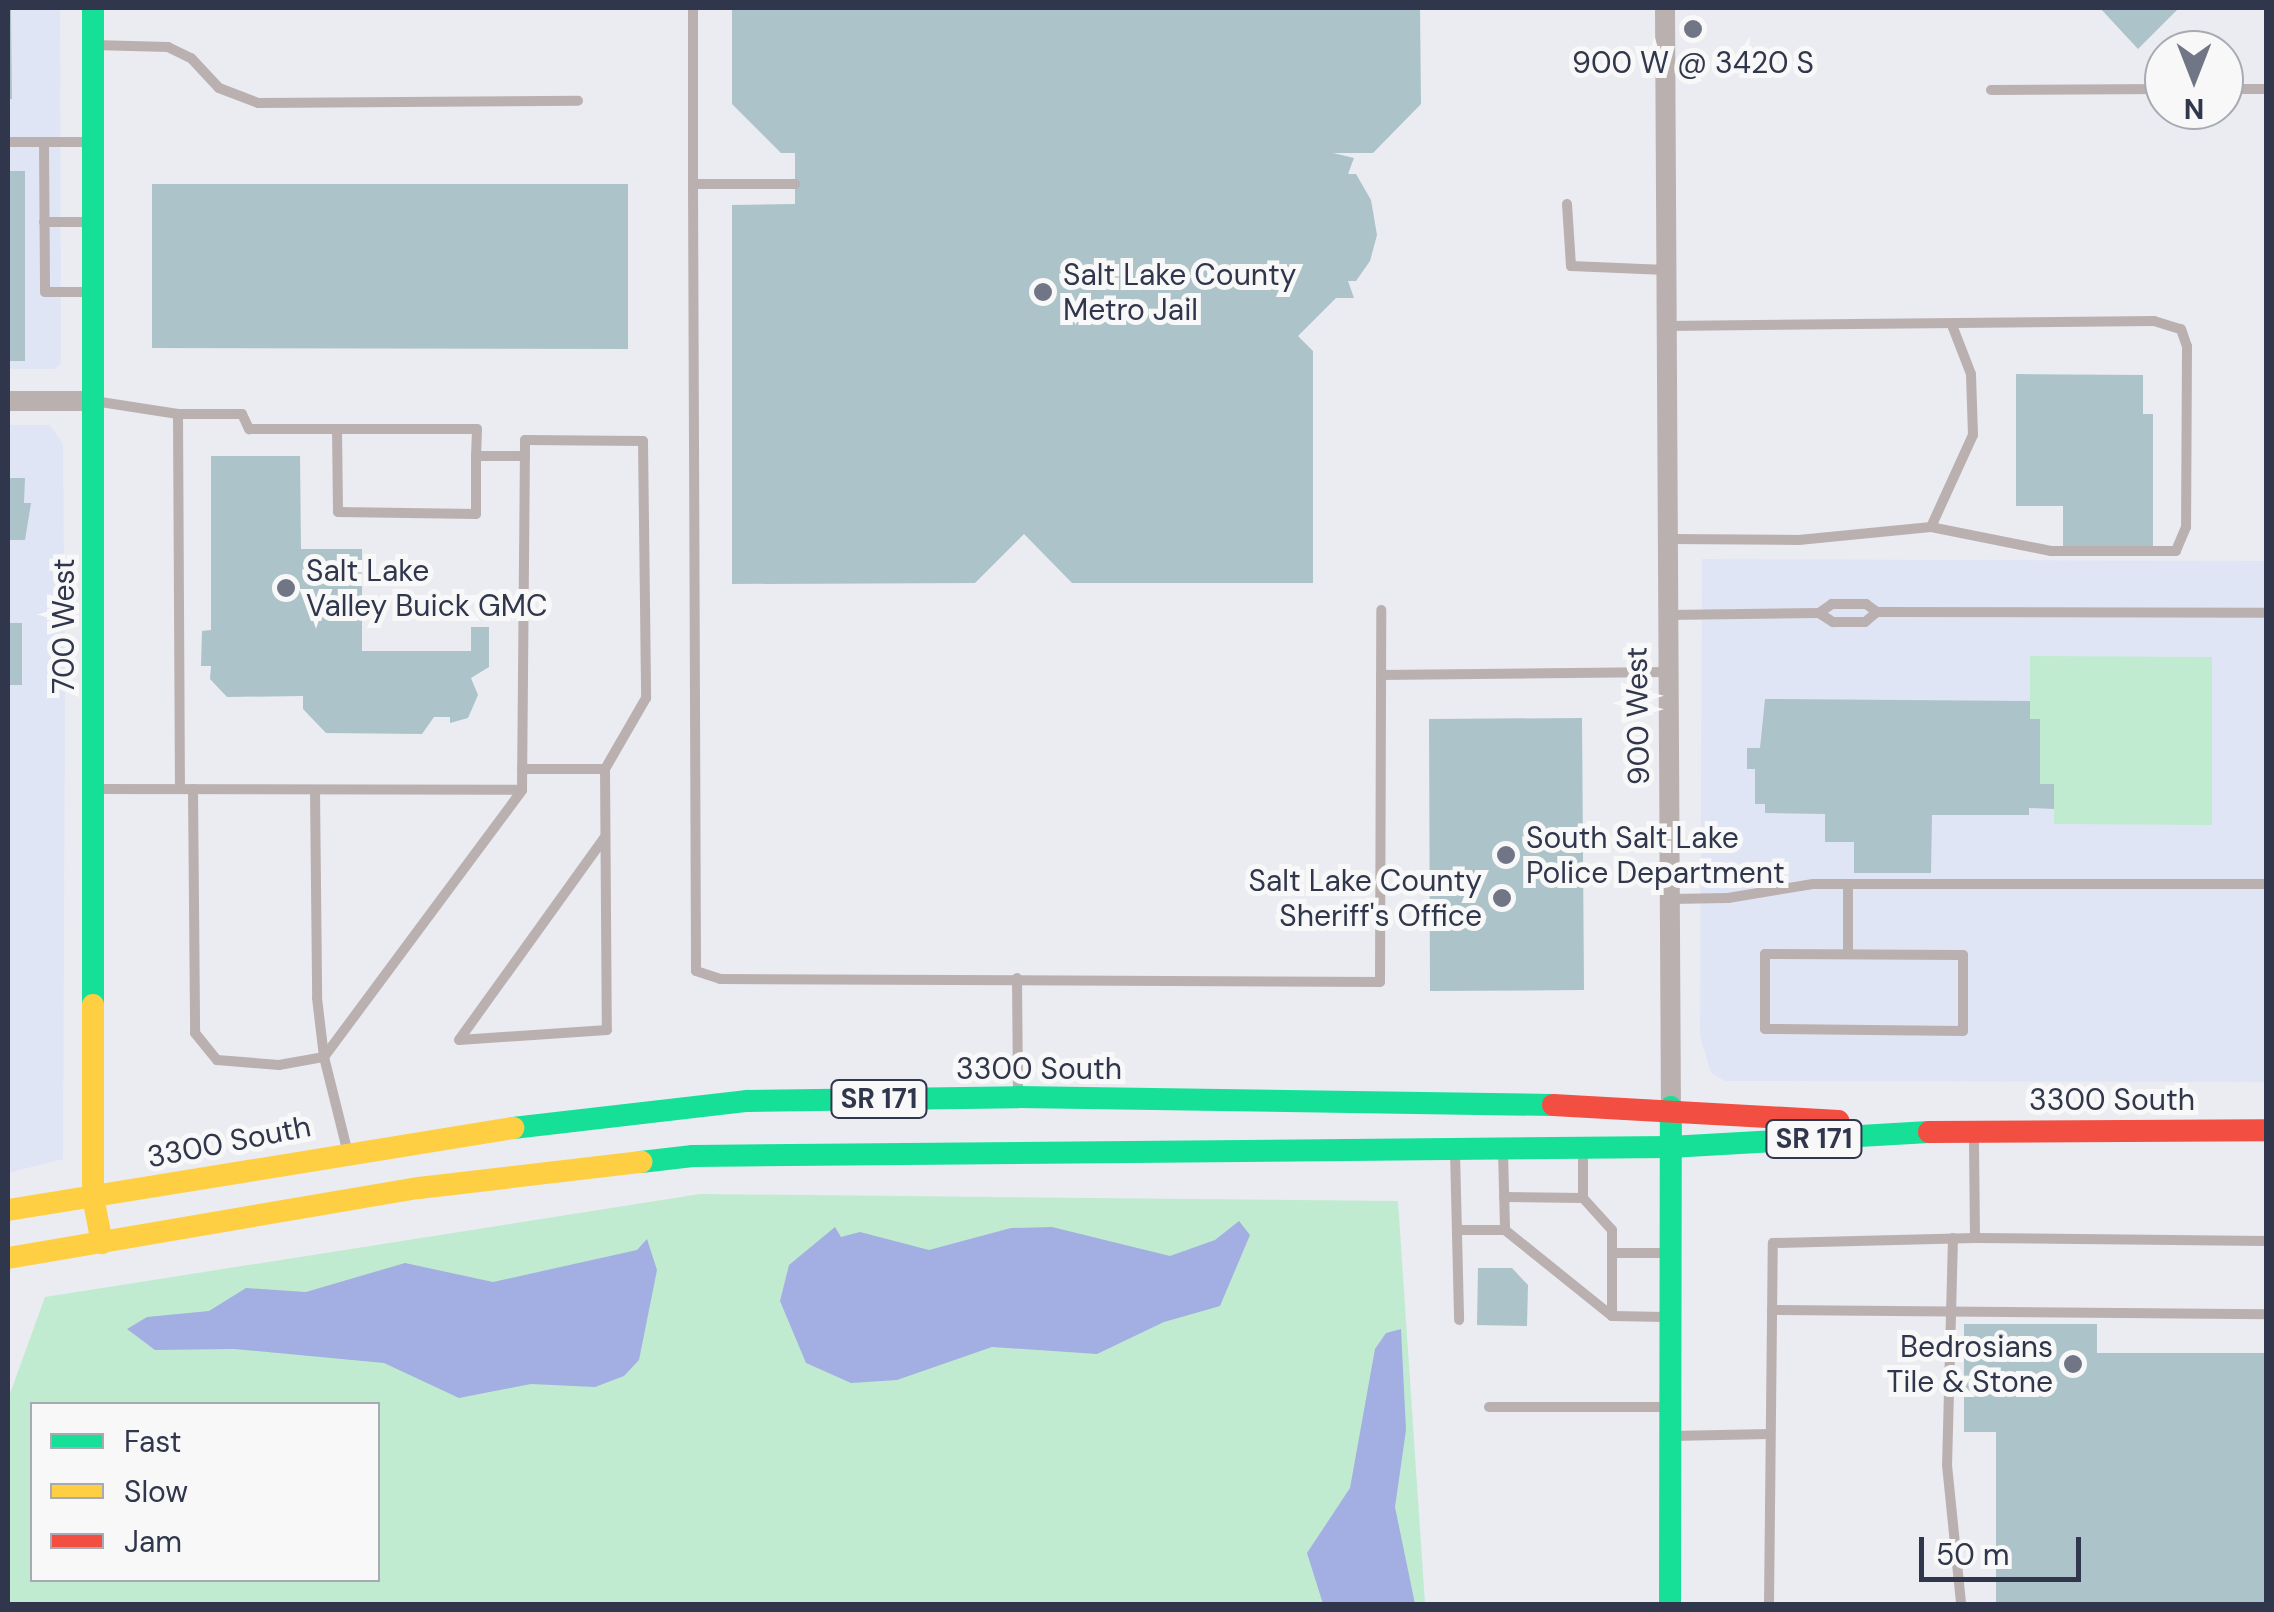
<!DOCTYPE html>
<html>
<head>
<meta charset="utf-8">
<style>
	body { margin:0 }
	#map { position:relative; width:2274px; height:1612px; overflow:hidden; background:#eaecf2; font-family:"DM Sans",sans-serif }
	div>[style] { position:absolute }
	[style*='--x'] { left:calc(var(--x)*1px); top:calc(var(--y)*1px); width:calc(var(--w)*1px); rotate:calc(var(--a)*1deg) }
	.built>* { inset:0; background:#e0e5f5 }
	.green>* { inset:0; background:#c1ebd1 }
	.water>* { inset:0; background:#a3aee2 }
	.building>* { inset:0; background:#acc3ca }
	.lane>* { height:10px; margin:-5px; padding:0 5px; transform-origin:5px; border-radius:5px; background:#bab0b0 }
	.street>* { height:20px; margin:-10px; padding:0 10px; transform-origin:10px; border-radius:10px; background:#bab0b0 }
	.fast>* { height:22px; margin:-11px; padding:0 11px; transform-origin:11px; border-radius:11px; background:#16e098 }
	.slow>* { height:22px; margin:-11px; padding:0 11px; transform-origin:11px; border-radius:11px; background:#ffcf43 }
	.jam>* { height:22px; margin:-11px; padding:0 11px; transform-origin:11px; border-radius:11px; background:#f24e42 }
	.dots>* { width:28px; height:28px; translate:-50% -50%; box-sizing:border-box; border:5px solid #f8f8f8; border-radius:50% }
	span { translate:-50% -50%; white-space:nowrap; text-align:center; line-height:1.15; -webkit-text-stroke:10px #f8f8f8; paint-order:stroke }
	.shield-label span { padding:2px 8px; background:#f8f8f8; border:2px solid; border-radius:8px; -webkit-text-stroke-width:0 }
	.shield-label { font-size:28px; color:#30364c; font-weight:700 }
	.poi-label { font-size:30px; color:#30364c }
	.left { translate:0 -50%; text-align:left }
	.right { translate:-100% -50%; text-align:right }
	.street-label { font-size:30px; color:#30364c }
	.frame { position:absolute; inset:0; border:10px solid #30364c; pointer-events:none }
	.legend { position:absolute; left:30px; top:1402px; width:350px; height:180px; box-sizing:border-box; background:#f8f8f8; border:2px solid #a8aab3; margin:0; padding:12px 18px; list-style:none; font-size:30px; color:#30364c }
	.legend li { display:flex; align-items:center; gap:20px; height:50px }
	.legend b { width:50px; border:2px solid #a8aab3 }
	.north { position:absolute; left:2144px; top:30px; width:100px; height:100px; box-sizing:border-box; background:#f8f8f8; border:2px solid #a8aab3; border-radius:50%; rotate:180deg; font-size:28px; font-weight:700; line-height:40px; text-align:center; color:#30364c }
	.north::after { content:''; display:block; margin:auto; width:35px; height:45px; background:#717686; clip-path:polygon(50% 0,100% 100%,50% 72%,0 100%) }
	.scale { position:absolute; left:1919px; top:1537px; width:162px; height:45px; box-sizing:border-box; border:5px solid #30364c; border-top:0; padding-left:12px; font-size:30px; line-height:35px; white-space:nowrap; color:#30364c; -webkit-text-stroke:8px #f8f8f8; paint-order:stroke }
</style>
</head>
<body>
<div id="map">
	<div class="built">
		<i style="clip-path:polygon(8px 8px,60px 8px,61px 363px,55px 369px,8px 369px)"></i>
		<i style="clip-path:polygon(8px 425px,50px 425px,63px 444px,65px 703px,63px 1159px,8px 1173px)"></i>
		<i style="clip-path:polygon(1702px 559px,2266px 561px,2266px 1082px,1725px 1081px,1711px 1073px,1700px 1036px)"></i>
	</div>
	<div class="green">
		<i style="clip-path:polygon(2030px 656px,2212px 657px,2212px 825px,2054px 824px,2054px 785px,2040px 784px,2040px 720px,2030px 719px)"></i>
		<i style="clip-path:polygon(evenodd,700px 1194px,1398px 1201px,1425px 1604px,8px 1604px,8px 1399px,45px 1297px,700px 1194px,32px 1404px,378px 1404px,378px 1580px,32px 1580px,32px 1404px)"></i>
	</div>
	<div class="water">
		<i style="clip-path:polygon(1239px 1221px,1250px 1235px,1220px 1306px,1164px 1322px,1097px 1354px,992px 1347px,897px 1380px,851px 1383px,806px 1363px,780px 1301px,789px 1265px,835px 1227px,841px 1237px,860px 1232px,929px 1250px,1011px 1228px,1052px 1227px,1170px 1256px,1215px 1240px)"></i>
		<i style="clip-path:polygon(647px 1239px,657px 1270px,639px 1360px,624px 1376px,595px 1387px,531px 1384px,459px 1398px,384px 1363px,234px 1349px,155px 1350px,127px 1329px,147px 1317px,209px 1311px,246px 1288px,306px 1292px,405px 1263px,493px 1282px,637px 1250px)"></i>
		<i style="clip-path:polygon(1401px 1329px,1406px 1430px,1395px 1507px,1415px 1604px,1323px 1604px,1307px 1553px,1350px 1488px,1375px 1349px,1386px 1333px)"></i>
	</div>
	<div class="building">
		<i style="clip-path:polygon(8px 8px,11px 8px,12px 99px,8px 99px)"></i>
		<i style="clip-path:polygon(732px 8px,1420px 8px,1421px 104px,1373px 153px,1333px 153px,1354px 158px,1348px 174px,1356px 174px,1371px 200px,1377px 235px,1370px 261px,1356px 281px,1348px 281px,1354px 298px,1336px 298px,1298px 336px,1313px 351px,1313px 583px,1072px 583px,1024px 534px,975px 583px,732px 584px,732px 205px,795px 204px,795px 153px,781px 153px,732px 104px)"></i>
		<i style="clip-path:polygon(2100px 8px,2179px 8px,2138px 49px)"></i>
		<i style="clip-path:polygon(8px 171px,25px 171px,25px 361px,8px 361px)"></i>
		<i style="clip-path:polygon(152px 184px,628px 184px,628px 349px,152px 348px)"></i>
		<i style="clip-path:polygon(2016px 374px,2143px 375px,2143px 414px,2153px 414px,2153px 546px,2063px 546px,2063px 506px,2016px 506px)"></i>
		<i style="clip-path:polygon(211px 456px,300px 456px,301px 549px,362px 549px,362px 651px,471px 651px,471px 627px,489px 627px,489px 667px,471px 678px,478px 695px,468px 718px,450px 723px,450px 717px,434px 717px,422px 734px,326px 733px,303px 709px,303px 696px,227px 697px,210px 679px,211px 666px,201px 666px,202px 631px,211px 630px)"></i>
		<i style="clip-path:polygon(8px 478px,25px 478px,24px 503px,31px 503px,25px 540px,8px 540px)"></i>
		<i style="clip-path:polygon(8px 623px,22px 623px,22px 685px,8px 685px)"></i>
		<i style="clip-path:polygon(1765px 699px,2030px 701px,2030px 719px,2040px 719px,2040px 784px,2054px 784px,2054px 809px,2029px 808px,2029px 815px,1932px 815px,1931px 873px,1854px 873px,1854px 842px,1825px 842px,1825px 814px,1765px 813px,1765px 804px,1755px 804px,1755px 769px,1747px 769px,1747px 748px,1760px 748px)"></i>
		<i style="clip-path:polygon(1582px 718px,1584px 990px,1430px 991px,1429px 719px)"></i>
		<i style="clip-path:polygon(1478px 1268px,1512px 1268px,1528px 1285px,1527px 1326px,1477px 1325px)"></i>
		<i style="clip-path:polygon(1964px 1324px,2097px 1324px,2097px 1353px,2266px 1353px,2266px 1604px,1996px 1604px,1996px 1432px,1964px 1432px)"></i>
	</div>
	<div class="lane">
		<i style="--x:693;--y:8;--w:176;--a:90"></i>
		<i style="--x:693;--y:184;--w:102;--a:0"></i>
		<i style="--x:94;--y:45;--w:74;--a:1.5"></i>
		<i style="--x:168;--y:47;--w:25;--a:26"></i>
		<i style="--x:191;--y:58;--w:41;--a:47"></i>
		<i style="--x:219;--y:88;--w:42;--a:21"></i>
		<i style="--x:258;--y:103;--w:320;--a:-0.4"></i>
		<i style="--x:2224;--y:89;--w:42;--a:0"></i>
		<i style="--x:1991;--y:90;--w:173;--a:-0.3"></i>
		<i style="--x:8;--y:142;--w:83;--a:0"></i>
		<i style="--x:44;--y:142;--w:150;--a:89.6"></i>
		<i style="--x:45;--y:292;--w:48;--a:0"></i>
		<i style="--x:693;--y:184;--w:787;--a:89.78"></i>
		<i style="--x:696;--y:971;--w:25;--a:18"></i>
		<i style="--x:720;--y:979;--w:660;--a:0.26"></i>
		<i style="--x:1380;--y:982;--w:372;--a:-89.8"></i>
		<i style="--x:1567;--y:204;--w:62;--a:86.3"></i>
		<i style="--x:1571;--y:266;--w:95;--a:2.4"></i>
		<i style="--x:44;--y:222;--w:44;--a:0"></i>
		<i style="--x:1667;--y:326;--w:487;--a:-0.6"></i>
		<i style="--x:2154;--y:321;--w:28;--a:17"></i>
		<i style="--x:2181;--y:329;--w:18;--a:71"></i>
		<i style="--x:2187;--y:346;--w:181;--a:90.3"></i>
		<i style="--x:2186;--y:527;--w:26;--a:113"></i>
		<i style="--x:2176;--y:551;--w:125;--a:180"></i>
		<i style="--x:2051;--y:551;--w:122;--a:-168.7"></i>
		<i style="--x:1931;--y:527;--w:133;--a:174.4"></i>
		<i style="--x:1799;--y:540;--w:131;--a:-179.6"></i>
		<i style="--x:94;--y:401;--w:85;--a:8.8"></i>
		<i style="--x:178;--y:414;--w:64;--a:0"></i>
		<i style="--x:242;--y:414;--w:17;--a:65"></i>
		<i style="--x:249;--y:429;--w:228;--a:0"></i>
		<i style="--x:477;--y:429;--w:27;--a:92"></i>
		<i style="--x:476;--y:456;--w:49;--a:0"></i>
		<i style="--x:178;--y:414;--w:375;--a:89.7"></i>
		<i style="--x:337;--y:429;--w:83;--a:89.3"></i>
		<i style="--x:338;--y:512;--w:138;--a:0.8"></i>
		<i style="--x:476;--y:514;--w:58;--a:-90"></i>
		<i style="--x:1931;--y:527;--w:101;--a:-65.5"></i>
		<i style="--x:1973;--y:435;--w:61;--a:-91.9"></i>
		<i style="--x:1971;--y:374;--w:53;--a:-111.2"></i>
		<i style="--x:1819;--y:613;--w:16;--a:-35"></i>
		<i style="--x:1832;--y:604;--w:34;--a:0"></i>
		<i style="--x:1866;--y:604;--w:14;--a:36"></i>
		<i style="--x:1877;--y:612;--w:389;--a:0.1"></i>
		<i style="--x:1667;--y:615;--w:152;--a:-0.8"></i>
		<i style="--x:1819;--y:613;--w:17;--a:33"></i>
		<i style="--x:1833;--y:622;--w:32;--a:0"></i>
		<i style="--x:1865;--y:622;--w:16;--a:-40"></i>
		<i style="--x:1381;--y:675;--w:285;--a:-0.6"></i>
		<i style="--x:522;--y:769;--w:83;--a:0"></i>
		<i style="--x:94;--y:789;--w:428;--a:0.1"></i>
		<i style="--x:522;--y:790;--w:350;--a:-89.5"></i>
		<i style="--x:525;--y:440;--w:118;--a:0.5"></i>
		<i style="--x:643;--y:441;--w:257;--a:89.3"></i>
		<i style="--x:646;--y:698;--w:82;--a:120"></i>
		<i style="--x:605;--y:769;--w:261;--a:89.6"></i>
		<i style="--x:607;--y:1030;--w:148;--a:176.1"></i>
		<i style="--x:459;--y:1040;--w:250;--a:-54.3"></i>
		<i style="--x:193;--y:789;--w:244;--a:89.5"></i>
		<i style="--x:195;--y:1033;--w:35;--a:51"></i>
		<i style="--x:217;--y:1060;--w:62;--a:4.6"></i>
		<i style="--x:279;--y:1065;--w:46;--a:-10.1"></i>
		<i style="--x:324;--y:1057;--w:332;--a:-53.4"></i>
		<i style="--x:315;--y:790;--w:208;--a:89.4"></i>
		<i style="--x:317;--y:998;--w:59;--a:83.2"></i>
		<i style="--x:324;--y:1057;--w:95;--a:76"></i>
		<i style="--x:1671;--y:899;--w:57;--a:-1"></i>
		<i style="--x:1728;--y:898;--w:86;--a:-9.4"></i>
		<i style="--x:1813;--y:884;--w:453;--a:0"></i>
		<i style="--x:1765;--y:954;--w:198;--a:0.3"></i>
		<i style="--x:1963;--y:955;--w:76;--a:90"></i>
		<i style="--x:1963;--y:1031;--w:198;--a:-179.4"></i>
		<i style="--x:1765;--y:1029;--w:75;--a:-90"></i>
		<i style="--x:1848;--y:954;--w:69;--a:-90"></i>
		<i style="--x:1017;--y:978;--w:113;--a:89.5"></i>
		<i style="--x:1503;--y:1151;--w:79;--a:88.5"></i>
		<i style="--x:1455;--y:1152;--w:168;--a:88.6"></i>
		<i style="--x:1583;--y:1154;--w:44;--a:90"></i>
		<i style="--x:1583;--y:1198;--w:43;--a:47.8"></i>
		<i style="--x:1612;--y:1230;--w:86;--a:90"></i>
		<i style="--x:1504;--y:1197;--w:79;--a:0.7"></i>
		<i style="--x:1457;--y:1230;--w:48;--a:0"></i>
		<i style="--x:1505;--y:1230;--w:137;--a:38.8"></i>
		<i style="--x:1612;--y:1316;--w:54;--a:1.1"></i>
		<i style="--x:1953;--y:1238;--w:227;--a:91.5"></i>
		<i style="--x:1947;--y:1465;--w:140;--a:84.2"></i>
		<i style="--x:1975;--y:1238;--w:291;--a:0.6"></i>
		<i style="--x:1612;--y:1253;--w:54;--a:0"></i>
		<i style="--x:1772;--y:1310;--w:494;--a:0.5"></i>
		<i style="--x:1489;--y:1407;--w:180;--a:0"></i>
		<i style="--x:1671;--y:1436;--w:99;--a:-1.2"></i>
		<i style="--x:1769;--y:1604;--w:361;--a:-89.4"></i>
		<i style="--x:1773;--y:1243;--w:202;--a:-1.4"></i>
		<i style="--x:1975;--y:1238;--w:102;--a:-90.6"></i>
	</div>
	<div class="street">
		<i style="--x:1665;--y:8;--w:1099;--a:89.69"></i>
		<i style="--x:8;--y:401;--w:86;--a:0"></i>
	</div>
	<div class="fast">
		<i style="--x:93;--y:8;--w:997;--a:90"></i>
		<i style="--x:513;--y:1128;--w:236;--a:-6.6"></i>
		<i style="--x:747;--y:1101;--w:271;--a:-0.8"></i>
		<i style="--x:1018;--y:1097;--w:535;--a:0.86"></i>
		<i style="--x:641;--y:1162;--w:52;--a:-6.6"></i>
		<i style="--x:693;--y:1156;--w:977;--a:-0.53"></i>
		<i style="--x:1670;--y:1147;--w:259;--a:-3.3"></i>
		<i style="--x:1670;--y:1604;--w:497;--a:-89.9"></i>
	</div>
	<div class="slow">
		<i style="--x:93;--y:1005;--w:192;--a:90"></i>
		<i style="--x:93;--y:1197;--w:47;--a:78.9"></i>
		<i style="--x:8;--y:1210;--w:512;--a:-9.22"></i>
		<i style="--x:8;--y:1258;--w:417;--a:-9.7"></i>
		<i style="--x:419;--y:1188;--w:224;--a:-6.7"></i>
	</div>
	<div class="jam">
		<i style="--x:1553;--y:1105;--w:286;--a:3.2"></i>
		<i style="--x:1929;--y:1132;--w:337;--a:-0.3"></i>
	</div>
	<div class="dots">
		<i style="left:1693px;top:29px;background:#717686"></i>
		<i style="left:1043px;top:292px;background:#717686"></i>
		<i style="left:286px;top:588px;background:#717686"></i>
		<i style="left:1506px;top:855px;background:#717686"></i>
		<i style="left:1502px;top:898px;background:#717686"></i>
		<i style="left:2073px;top:1364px;background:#717686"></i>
	</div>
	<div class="shield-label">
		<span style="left:879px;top:1099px">SR 171</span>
		<span style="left:1814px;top:1139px">SR 171</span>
	</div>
	<div class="poi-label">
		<span style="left:1693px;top:63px">900 W @ 3420 S</span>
		<span class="left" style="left:1063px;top:292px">Salt Lake County<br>Metro Jail</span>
		<span class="left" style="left:306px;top:588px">Salt Lake<br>Valley Buick GMC</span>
		<span class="left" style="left:1526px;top:855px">South Salt Lake<br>Police Department</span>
		<span class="right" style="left:1482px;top:898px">Salt Lake County<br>Sheriff's Office</span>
		<span class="right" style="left:2053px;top:1364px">Bedrosians<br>Tile &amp; Stone</span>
	</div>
	<div class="street-label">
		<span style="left:64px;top:626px;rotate:-90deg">700 West</span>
		<span style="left:1638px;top:716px;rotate:-91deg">900 West</span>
		<span style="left:1039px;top:1069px">3300 South</span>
		<span style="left:2112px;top:1100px">3300 South</span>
		<span style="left:229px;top:1142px;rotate:-11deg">3300 South</span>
	</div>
	<div class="frame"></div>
	<ul class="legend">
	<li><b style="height:12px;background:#16e098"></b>Fast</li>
	<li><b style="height:12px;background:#ffcf43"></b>Slow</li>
	<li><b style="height:12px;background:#f24e42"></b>Jam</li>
	</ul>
	<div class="north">N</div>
	<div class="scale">50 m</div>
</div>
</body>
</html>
